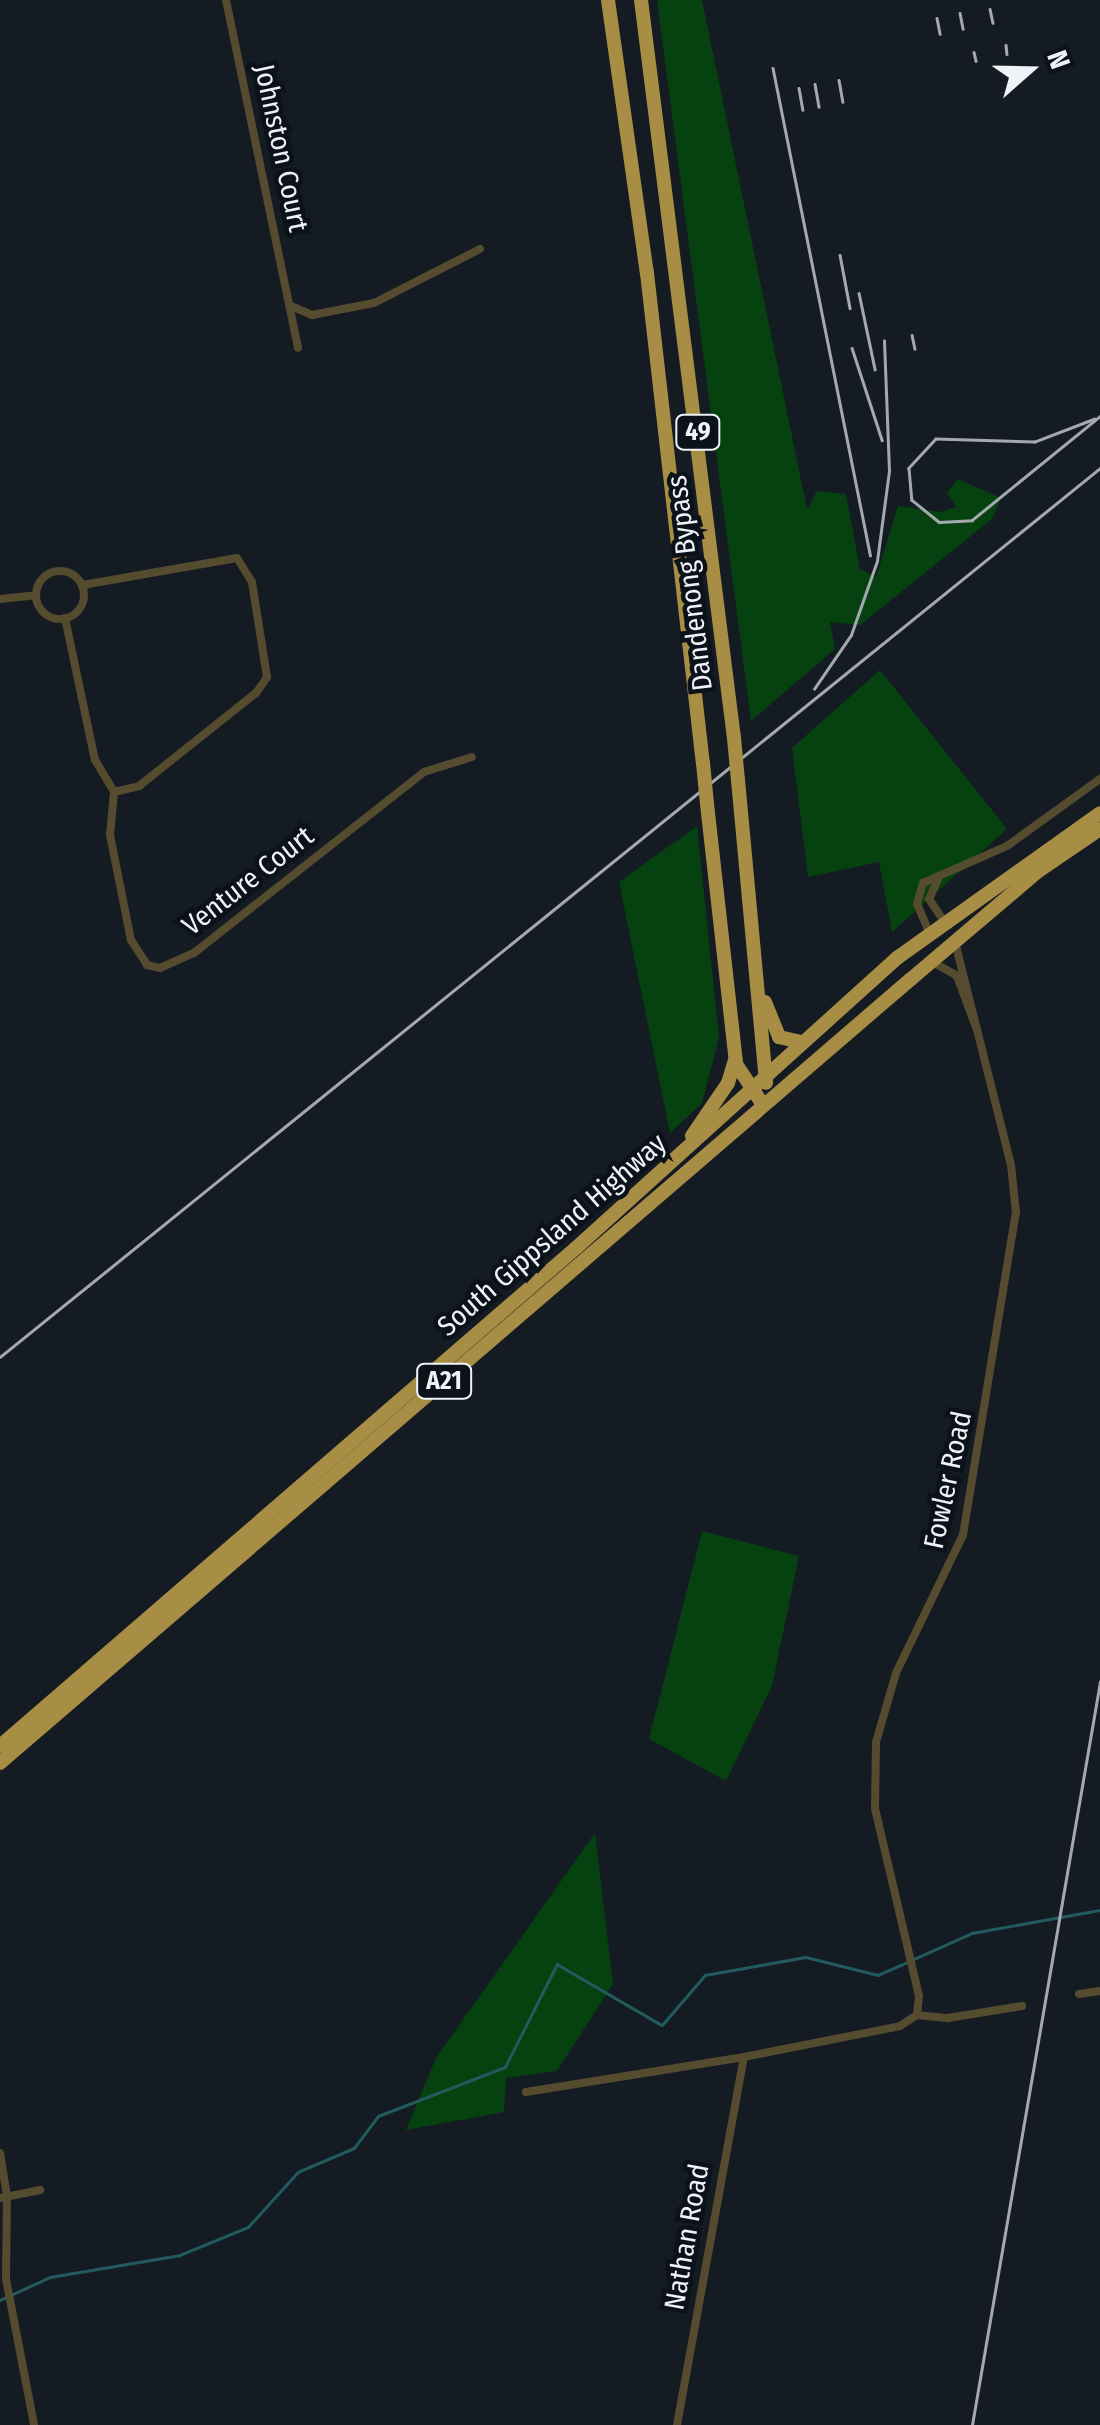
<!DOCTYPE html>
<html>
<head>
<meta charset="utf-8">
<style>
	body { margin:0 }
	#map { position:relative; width:1100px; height:2425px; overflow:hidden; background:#151b23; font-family:"Fira Sans Condensed",sans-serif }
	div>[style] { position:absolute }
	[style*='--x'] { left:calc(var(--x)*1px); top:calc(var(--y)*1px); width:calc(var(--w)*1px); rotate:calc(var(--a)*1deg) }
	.green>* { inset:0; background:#054210 }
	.stream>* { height:2.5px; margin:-1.25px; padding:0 1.25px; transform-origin:1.25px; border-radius:1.25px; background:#225b5f }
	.street>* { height:8px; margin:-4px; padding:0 4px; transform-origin:4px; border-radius:4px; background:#554b2f }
	.street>.ring { margin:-4px; padding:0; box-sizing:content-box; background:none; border:8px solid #554b2f; border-radius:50% }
	.highway>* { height:14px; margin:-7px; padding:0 7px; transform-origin:7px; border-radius:7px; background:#a88e44 }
	.tram>* { height:2.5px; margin:-1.25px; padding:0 1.25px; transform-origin:1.25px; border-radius:1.25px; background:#a4a9af }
	.rail>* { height:2.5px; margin:-1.25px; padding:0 1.25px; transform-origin:1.25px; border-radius:1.25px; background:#a4a9af }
	.highway-bridge>* { height:14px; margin:-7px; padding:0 7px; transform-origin:7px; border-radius:7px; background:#a88e44 }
	span { translate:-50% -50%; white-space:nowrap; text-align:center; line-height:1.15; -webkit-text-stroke:9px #0c121a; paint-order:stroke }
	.shield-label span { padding:2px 8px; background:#0c121a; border:2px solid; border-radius:8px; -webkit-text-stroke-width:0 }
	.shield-label { font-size:25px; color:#eef3f8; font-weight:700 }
	.street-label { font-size:28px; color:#eef3f8 }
	.north { position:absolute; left:980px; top:20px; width:100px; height:100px; -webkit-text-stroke:8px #0c121a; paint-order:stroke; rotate:70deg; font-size:28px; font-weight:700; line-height:40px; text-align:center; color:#eef3f8 }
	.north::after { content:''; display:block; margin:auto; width:35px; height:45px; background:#eef3f8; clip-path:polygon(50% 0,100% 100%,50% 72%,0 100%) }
</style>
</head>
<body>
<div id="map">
	<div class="green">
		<i style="clip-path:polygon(657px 0,702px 0,807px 509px,817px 491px,846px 494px,860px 569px,876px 577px,898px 506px,941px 512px,956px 507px,947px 493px,958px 479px,1001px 498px,992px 519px,860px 625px,830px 622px,835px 649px,751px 721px)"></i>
		<i style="clip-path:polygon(880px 670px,1007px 829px,892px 932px,879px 862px,808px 877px,792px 748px)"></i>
		<i style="clip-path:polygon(697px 826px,719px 1038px,702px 1103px,670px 1133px,619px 882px)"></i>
		<i style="clip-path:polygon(702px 1531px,799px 1556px,772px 1686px,726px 1781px,649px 1739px)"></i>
		<i style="clip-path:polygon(595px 1833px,613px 1984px,557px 2071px,506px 2078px,504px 2112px,406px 2130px,436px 2058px)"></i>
	</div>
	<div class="stream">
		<i style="--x:914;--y:1959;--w:64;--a:-24.1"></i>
		<i style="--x:972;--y:1933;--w:130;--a:-10.2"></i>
		<i style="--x:0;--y:2300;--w:55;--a:-24.7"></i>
		<i style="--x:50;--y:2277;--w:132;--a:-9.6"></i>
		<i style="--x:180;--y:2255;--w:74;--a:-22.4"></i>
		<i style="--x:248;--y:2227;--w:74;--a:-47.7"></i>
		<i style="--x:298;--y:2172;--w:61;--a:-23.2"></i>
		<i style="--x:354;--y:2148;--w:40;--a:-53"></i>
		<i style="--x:378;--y:2116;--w:136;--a:-21.1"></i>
		<i style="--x:505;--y:2067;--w:115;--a:-63.2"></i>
		<i style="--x:557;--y:1964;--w:121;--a:30.2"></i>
		<i style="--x:662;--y:2025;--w:66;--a:-49.3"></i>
		<i style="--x:705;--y:1975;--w:103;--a:-10.1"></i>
		<i style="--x:806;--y:1957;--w:74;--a:14"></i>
		<i style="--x:878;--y:1975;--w:32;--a:-24"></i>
	</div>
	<div class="street">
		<i style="--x:226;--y:0;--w:355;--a:78.3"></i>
		<i style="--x:291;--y:306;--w:23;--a:23"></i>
		<i style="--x:312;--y:315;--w:63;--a:-11"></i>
		<i style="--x:374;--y:303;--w:119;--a:-27"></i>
		<i class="ring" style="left:36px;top:571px;width:40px;height:40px"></i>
		<i style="--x:0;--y:599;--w:36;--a:-6"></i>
		<i style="--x:65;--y:618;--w:145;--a:78.1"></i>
		<i style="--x:95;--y:760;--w:37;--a:59"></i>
		<i style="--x:114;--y:792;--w:26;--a:-13"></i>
		<i style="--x:139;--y:786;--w:149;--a:-38.5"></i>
		<i style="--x:256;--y:693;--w:19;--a:-55"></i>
		<i style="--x:267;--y:677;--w:96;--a:-99"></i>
		<i style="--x:252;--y:582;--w:28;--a:-122"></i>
		<i style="--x:237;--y:558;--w:157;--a:170.1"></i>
		<i style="--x:114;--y:792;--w:43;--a:95.3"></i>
		<i style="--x:110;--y:835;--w:107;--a:78.7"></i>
		<i style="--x:131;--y:940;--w:30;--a:57"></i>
		<i style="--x:147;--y:965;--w:13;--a:13"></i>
		<i style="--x:160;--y:968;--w:37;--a:-24"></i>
		<i style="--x:194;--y:953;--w:293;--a:-38.2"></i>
		<i style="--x:424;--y:772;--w:50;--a:-17.4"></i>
		<i style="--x:939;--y:877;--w:24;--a:114"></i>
		<i style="--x:929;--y:899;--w:27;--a:56"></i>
		<i style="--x:929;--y:932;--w:30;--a:-113"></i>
		<i style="--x:917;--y:904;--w:22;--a:-74"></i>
		<i style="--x:923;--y:883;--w:92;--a:-23.8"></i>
		<i style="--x:1007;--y:846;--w:115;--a:-35.8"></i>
		<i style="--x:934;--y:963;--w:26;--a:29"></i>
		<i style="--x:957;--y:976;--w:58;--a:69.7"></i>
		<i style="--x:1079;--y:1994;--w:21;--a:-8"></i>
		<i style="--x:917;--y:2015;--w:19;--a:-84"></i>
		<i style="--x:919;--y:1996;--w:193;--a:-103.2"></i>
		<i style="--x:875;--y:1808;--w:66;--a:-89.1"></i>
		<i style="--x:876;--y:1742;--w:72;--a:-73.8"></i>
		<i style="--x:896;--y:1673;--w:153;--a:-64.1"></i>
		<i style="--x:963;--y:1535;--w:326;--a:-80.7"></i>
		<i style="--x:1016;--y:1213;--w:48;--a:-95.9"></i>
		<i style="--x:1011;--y:1165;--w:230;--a:-104.1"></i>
		<i style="--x:917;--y:2015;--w:31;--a:6"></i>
		<i style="--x:948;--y:2018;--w:75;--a:-9.2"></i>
		<i style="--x:526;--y:2092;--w:221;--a:-9.1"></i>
		<i style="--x:744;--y:2057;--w:159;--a:-11.2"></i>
		<i style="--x:900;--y:2026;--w:20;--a:-33"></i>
		<i style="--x:0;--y:2153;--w:44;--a:80.8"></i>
		<i style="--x:7;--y:2196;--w:83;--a:90.7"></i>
		<i style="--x:6;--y:2279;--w:149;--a:79.1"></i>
		<i style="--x:0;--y:2198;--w:41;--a:-11.3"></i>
		<i style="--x:677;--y:2425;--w:374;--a:-79.7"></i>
	</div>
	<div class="highway">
		<i style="--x:608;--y:0;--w:276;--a:81.9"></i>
		<i style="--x:647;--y:273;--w:493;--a:83.5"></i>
		<i style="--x:641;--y:0;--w:744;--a:82.82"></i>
		<i style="--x:738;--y:780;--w:304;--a:84.7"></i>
		<i style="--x:707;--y:804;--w:262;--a:83.6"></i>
		<i style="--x:736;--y:1064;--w:49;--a:56.6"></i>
		<i style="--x:765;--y:1002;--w:38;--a:68"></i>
		<i style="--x:779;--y:1037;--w:23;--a:13"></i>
		<i style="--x:692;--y:1136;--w:64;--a:-55.8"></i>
		<i style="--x:728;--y:1083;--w:24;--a:-73"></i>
		<i style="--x:0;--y:1746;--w:761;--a:-40.85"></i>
		<i style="--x:576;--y:1248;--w:433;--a:-42.1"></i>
		<i style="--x:897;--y:958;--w:249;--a:-35.5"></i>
		<i style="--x:0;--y:1763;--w:1202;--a:-40.72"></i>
		<i style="--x:911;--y:979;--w:165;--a:-40.3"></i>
		<i style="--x:1037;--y:872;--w:76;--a:-34.3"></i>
	</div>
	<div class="tram">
		<i style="--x:990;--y:9;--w:14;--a:78"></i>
		<i style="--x:960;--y:13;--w:16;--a:79"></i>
		<i style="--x:937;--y:18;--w:16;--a:79"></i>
		<i style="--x:1006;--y:45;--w:9;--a:84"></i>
		<i style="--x:974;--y:52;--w:9;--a:77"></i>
		<i style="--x:1095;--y:419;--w:64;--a:159"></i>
		<i style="--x:1035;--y:442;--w:99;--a:-178.3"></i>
		<i style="--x:936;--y:439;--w:40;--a:133"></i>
		<i style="--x:909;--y:468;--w:32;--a:85"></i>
		<i style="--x:912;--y:500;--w:35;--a:39"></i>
		<i style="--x:939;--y:522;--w:33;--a:-3"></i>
		<i style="--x:972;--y:520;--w:165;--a:-39.1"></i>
	</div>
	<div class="rail">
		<i style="--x:773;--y:68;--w:497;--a:78.7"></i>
		<i style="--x:839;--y:80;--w:22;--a:80"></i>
		<i style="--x:815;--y:84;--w:23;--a:80"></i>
		<i style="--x:799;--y:88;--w:22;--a:80"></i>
		<i style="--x:840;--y:255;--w:54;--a:79.3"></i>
		<i style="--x:859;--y:293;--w:78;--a:78.1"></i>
		<i style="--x:912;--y:335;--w:14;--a:78"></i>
		<i style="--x:852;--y:348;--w:97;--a:71.9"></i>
		<i style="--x:814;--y:689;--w:65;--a:-55.6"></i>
		<i style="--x:851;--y:635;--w:78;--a:-70.6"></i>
		<i style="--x:877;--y:561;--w:91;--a:-82.4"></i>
		<i style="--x:889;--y:471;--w:130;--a:-92.2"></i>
		<i style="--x:0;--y:1357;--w:1414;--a:-38.94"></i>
		<i style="--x:972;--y:2425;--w:754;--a:-80.23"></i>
	</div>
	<div class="highway-bridge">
		<i style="--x:734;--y:738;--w:42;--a:84.6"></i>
		<i style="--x:703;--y:763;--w:41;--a:84.4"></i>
	</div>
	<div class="shield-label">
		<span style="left:698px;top:432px">49</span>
		<span style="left:444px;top:1381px">A21</span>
	</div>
	<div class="street-label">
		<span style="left:281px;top:148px;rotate:78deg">Johnston Court</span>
		<span style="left:690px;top:583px;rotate:-97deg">Dandenong Bypass</span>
		<span style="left:248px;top:881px;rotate:-38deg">Venture Court</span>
		<span style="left:552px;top:1235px;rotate:-41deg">South Gippsland Highway</span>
		<span style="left:948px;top:1480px;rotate:-78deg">Fowler Road</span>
		<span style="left:687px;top:2237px;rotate:-80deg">Nathan Road</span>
	</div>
	<div class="north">N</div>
</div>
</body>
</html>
